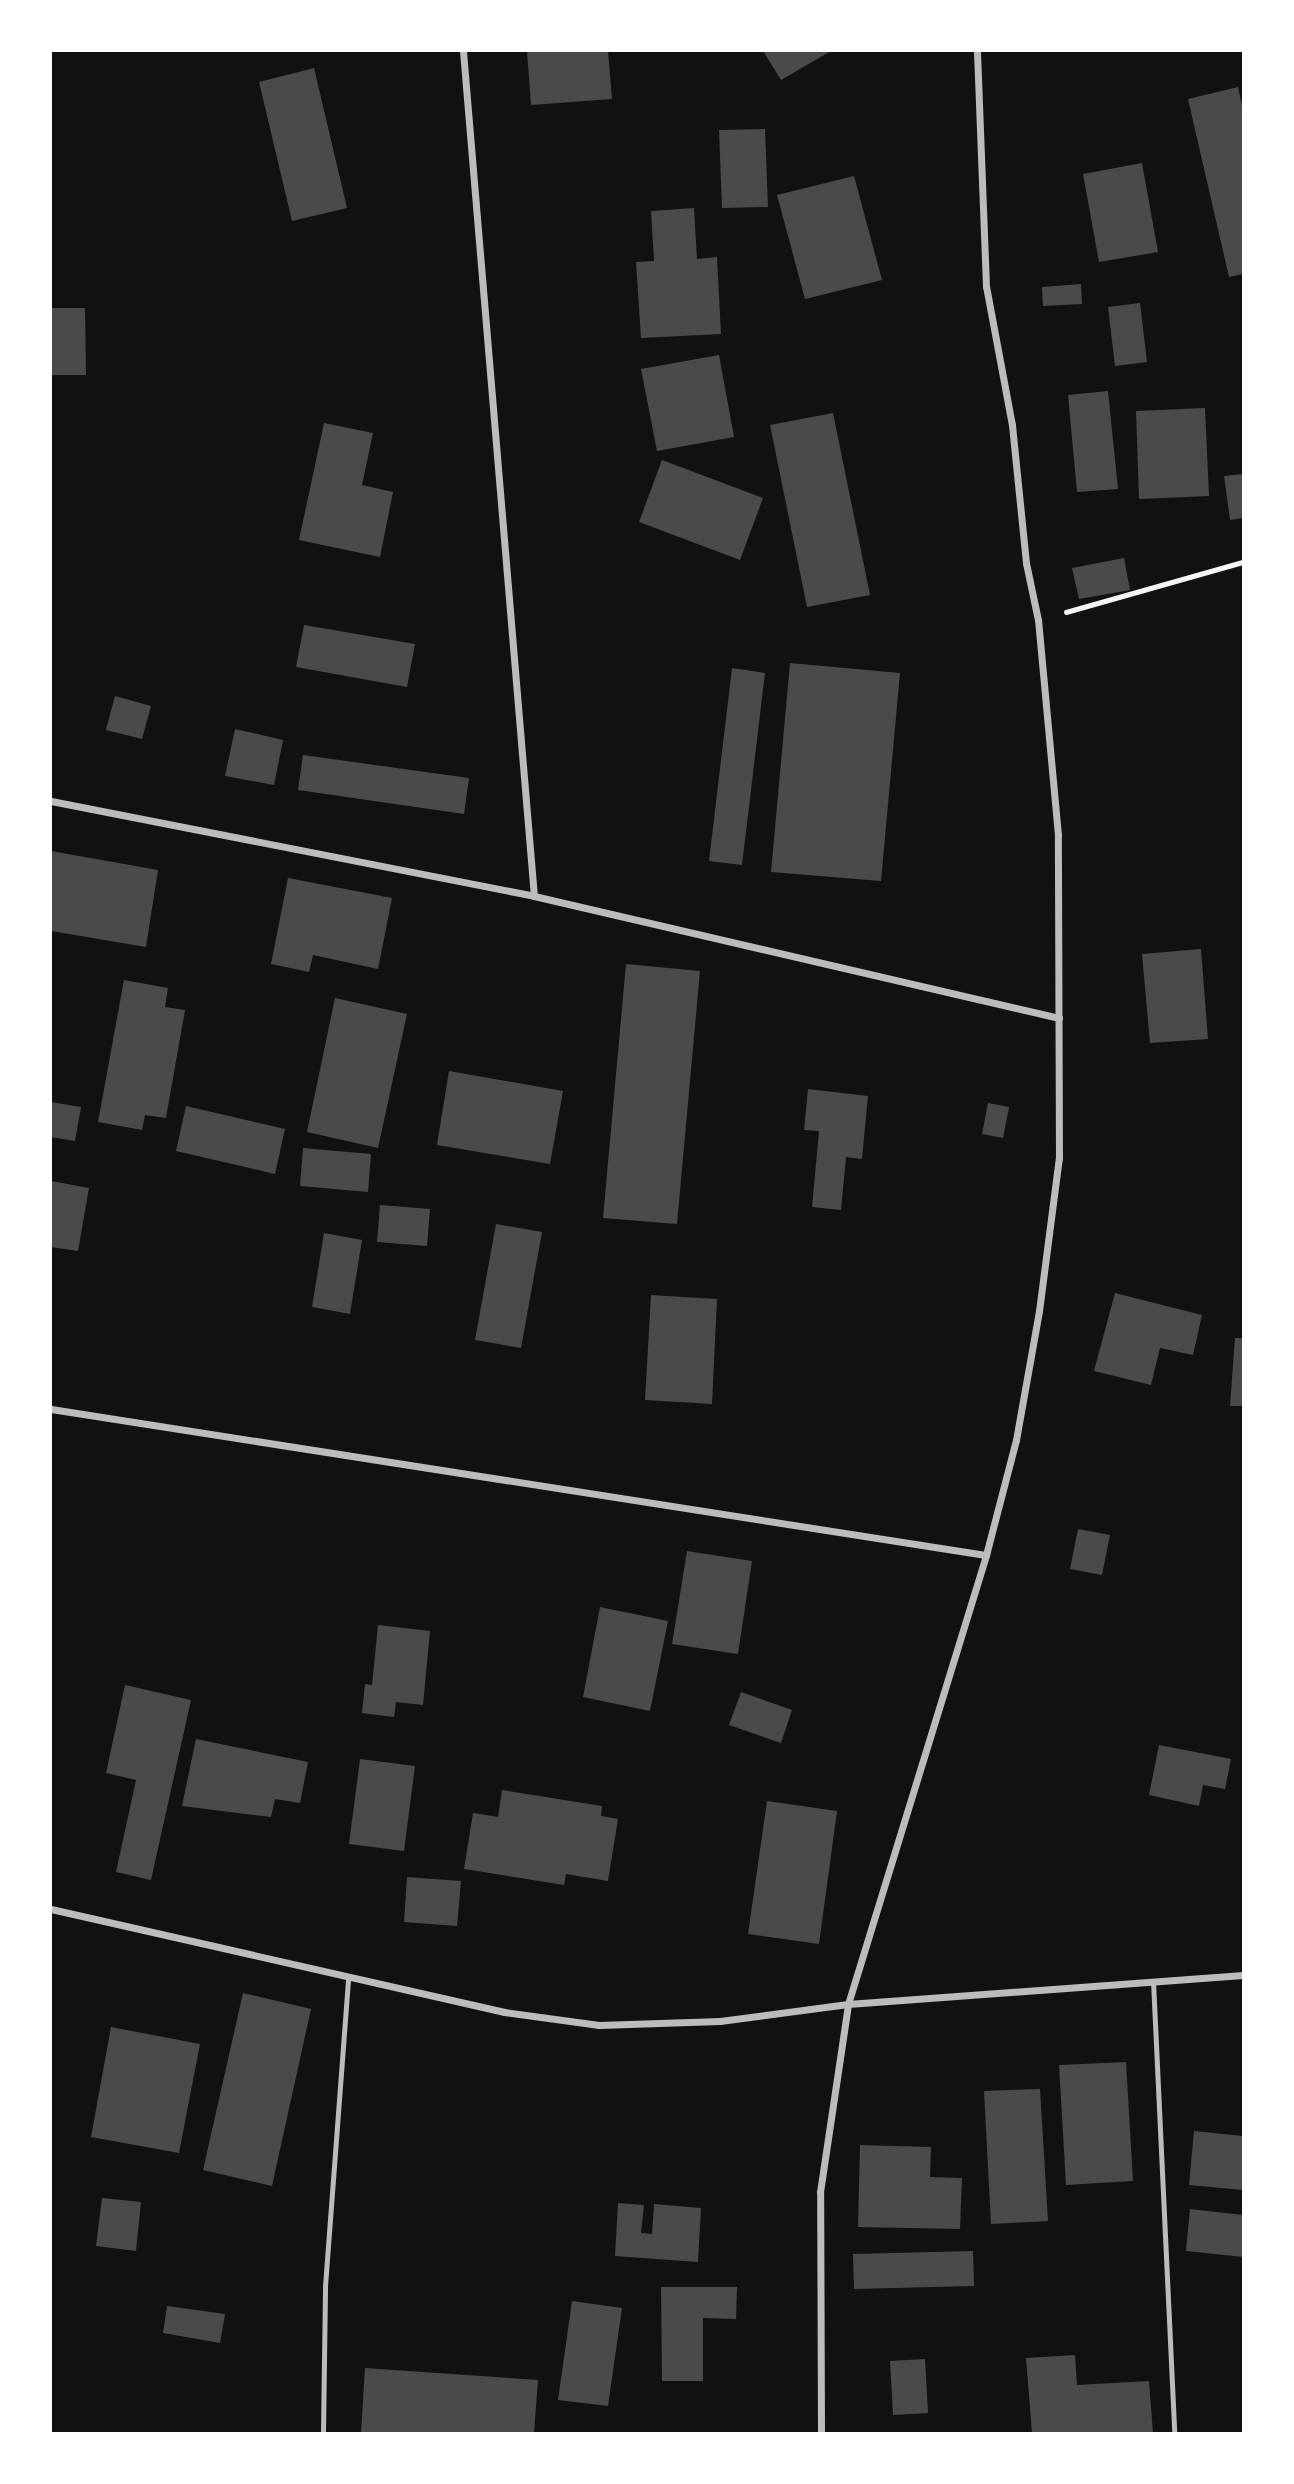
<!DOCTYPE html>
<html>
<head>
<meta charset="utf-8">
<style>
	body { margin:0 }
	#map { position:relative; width:1294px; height:2484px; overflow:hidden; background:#111; font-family:"IBM Plex Sans",sans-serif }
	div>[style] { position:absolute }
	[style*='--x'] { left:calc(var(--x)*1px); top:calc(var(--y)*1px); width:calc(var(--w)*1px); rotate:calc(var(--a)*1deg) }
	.building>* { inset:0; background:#4a4a4a }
	.path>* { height:4.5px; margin:-2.25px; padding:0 2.25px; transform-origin:2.25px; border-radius:2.25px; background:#f5f5f5 }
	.service>* { height:5px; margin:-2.5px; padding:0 2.5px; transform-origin:2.5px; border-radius:2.5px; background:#bcbcbc }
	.minor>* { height:7px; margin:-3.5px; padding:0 3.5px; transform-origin:3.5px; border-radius:3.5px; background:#bcbcbc }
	span { translate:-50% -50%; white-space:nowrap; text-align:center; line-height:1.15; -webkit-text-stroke:7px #fff; paint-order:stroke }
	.frame { position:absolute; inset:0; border:52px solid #fff; pointer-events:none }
</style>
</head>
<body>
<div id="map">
	<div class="building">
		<i style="clip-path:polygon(527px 51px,608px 51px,612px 99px,531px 105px)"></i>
		<i style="clip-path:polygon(763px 51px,831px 51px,781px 80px)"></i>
		<i style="clip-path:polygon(314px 68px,347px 208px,292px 221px,259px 82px)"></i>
		<i style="clip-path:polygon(1238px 87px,1243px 110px,1243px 274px,1229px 277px,1188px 99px)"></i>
		<i style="clip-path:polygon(765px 129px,768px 207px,722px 208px,719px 130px)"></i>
		<i style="clip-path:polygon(1142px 163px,1158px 252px,1099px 262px,1083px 174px)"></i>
		<i style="clip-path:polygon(854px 176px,882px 280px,805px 299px,777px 195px)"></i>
		<i style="clip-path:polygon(694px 208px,697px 259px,717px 257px,721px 334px,641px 338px,636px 262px,654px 261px,651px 211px)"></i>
		<i style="clip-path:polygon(1081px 284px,1082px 304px,1043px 306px,1042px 287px)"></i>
		<i style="clip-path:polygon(1140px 303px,1147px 362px,1115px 366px,1108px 307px)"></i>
		<i style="clip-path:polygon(51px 308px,85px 308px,86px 375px,51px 375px)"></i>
		<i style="clip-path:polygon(719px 355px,734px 437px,657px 451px,641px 369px)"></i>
		<i style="clip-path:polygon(1108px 391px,1118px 489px,1077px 492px,1068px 395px)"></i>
		<i style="clip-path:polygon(1205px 408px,1209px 496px,1139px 499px,1136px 411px)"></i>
		<i style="clip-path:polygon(833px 413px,870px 595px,807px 607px,770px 425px)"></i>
		<i style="clip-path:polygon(324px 423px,373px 433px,362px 485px,393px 492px,380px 557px,299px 540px)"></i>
		<i style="clip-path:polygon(662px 460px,763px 498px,740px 560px,639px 522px)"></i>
		<i style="clip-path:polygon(1243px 474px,1243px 518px,1230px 520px,1224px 476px)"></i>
		<i style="clip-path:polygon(1124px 558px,1130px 590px,1079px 599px,1072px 568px)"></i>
		<i style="clip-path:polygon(304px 625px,415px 644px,407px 687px,296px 667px)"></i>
		<i style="clip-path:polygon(790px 663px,900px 673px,881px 881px,771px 872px)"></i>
		<i style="clip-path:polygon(732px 668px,765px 673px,742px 865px,709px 861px)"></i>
		<i style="clip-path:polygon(115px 696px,151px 706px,142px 739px,106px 730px)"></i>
		<i style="clip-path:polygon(235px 729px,283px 740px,274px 785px,225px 776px)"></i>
		<i style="clip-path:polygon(303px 755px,469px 778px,464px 814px,298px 790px)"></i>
		<i style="clip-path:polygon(51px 851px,158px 870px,146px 947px,51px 931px)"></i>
		<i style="clip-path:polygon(288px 878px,392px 898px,378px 969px,313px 955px,309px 972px,271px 964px)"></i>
		<i style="clip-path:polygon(1201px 949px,1208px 1039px,1150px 1043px,1142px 954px)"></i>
		<i style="clip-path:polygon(626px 964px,700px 971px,677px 1224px,603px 1218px)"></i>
		<i style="clip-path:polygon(124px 980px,168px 988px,165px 1007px,185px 1010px,166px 1118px,145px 1115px,142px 1130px,98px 1122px)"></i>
		<i style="clip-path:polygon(335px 998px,407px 1014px,378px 1148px,307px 1132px)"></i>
		<i style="clip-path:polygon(449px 1071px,563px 1091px,550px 1164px,437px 1145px)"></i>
		<i style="clip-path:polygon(808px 1089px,868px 1096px,862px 1159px,846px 1157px,841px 1210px,812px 1207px,819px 1131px,804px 1130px)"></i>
		<i style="clip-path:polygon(51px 1102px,81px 1107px,75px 1141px,51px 1137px)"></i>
		<i style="clip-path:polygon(988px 1103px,1009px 1107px,1003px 1138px,982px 1134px)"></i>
		<i style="clip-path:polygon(186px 1106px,285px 1129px,275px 1174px,176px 1151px)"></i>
		<i style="clip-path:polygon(303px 1148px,371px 1154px,368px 1192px,300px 1186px)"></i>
		<i style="clip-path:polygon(51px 1181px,89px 1188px,78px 1251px,51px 1247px)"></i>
		<i style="clip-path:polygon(380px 1205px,430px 1209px,427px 1246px,377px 1242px)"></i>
		<i style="clip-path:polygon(496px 1224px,542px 1232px,521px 1348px,475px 1340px)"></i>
		<i style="clip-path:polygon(324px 1233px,362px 1240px,350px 1314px,312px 1307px)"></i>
		<i style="clip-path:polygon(1115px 1293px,1202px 1315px,1193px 1355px,1160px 1348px,1151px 1385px,1094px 1371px)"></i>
		<i style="clip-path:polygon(651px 1295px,717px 1299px,712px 1404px,645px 1400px)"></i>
		<i style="clip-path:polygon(1235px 1338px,1243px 1338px,1243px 1406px,1230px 1406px)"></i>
		<i style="clip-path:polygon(1078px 1529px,1110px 1535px,1102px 1575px,1070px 1569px)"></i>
		<i style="clip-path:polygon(687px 1551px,752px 1561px,738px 1654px,672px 1644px)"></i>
		<i style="clip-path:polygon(600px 1607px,668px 1621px,650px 1711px,583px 1697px)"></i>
		<i style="clip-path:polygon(378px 1625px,430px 1631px,423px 1705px,396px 1702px,394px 1717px,362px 1713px,365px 1684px,372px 1685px)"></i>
		<i style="clip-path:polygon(125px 1685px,191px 1700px,151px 1880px,116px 1872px,136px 1780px,106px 1773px)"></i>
		<i style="clip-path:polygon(741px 1692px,792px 1710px,781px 1743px,729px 1725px)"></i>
		<i style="clip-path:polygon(196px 1739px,308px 1762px,300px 1803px,275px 1799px,271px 1817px,182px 1806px)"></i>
		<i style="clip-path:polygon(1159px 1745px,1231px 1759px,1225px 1789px,1203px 1785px,1199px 1806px,1149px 1795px)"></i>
		<i style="clip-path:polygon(360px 1759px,415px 1766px,404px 1851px,349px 1844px)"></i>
		<i style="clip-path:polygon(502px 1790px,602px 1806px,601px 1816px,618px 1819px,608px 1881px,566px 1874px,564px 1885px,464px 1869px,473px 1813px,498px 1817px)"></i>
		<i style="clip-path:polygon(767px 1801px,837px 1811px,819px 1944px,748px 1934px)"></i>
		<i style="clip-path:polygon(407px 1877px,461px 1881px,457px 1926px,404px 1922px)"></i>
		<i style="clip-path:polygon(243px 1993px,311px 2009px,272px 2186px,203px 2170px)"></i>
		<i style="clip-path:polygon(111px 2027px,200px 2044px,179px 2153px,91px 2137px)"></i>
		<i style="clip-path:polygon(1126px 2062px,1133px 2181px,1066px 2185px,1059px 2065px)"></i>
		<i style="clip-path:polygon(1040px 2089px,1048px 2221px,991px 2224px,984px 2091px)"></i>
		<i style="clip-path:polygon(1194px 2131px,1243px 2136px,1243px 2190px,1189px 2185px)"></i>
		<i style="clip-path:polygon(860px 2145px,931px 2147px,930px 2177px,962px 2178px,960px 2229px,858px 2227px)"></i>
		<i style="clip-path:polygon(102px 2198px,141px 2202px,136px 2251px,96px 2246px)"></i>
		<i style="clip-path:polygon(618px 2203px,644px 2205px,641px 2233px,652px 2234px,654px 2204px,701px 2208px,698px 2262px,615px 2256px)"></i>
		<i style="clip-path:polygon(1190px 2209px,1243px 2215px,1243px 2257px,1186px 2251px)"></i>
		<i style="clip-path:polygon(973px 2251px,974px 2286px,854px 2289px,853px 2254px)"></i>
		<i style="clip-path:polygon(661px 2287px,737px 2287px,736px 2319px,703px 2318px,703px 2381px,662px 2381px)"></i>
		<i style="clip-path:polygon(572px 2301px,622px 2308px,608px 2406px,558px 2400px)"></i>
		<i style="clip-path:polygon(167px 2306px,225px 2314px,220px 2343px,163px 2333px)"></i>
		<i style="clip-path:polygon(1075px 2355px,1077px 2385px,1149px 2381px,1153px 2433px,1032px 2433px,1026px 2358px)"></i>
		<i style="clip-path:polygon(925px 2359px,928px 2413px,893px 2415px,890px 2361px)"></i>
		<i style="clip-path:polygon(365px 2368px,538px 2380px,534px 2433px,361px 2433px)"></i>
	</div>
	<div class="path">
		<i style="--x:1066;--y:612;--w:184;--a:-15.8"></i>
	</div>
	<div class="service">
		<i style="--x:1153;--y:1981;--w:452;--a:87.3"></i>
		<i style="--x:323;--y:2433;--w:147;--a:-89.2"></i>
		<i style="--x:325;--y:2286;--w:309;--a:-85.7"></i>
	</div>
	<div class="minor">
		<i style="--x:463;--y:51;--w:848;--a:85.2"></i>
		<i style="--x:51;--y:801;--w:492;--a:11.1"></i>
		<i style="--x:534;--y:896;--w:539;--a:13.08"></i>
		<i style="--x:51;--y:1409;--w:946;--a:8.88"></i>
		<i style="--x:51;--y:1909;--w:465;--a:12.8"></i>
		<i style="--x:504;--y:2012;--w:96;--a:7.8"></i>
		<i style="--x:599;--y:2025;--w:121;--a:-1.9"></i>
		<i style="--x:720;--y:2021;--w:129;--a:-7.6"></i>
		<i style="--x:848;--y:2004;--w:396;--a:-4.2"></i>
		<i style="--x:821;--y:2433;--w:241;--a:-90.2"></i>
		<i style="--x:820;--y:2192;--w:190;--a:-81.5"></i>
		<i style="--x:848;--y:2004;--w:470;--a:-72.9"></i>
		<i style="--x:986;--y:1555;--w:119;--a:-75.4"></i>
		<i style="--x:1016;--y:1440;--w:131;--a:-79.9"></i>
		<i style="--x:1039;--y:1311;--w:154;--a:-82.6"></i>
		<i style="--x:1059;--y:1158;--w:323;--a:-90.2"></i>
		<i style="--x:1058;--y:835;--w:216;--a:-95.3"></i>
		<i style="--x:1038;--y:620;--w:58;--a:-101.9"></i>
		<i style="--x:1026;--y:563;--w:139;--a:-95.8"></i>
		<i style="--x:1012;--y:425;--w:141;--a:-100.6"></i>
		<i style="--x:986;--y:286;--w:235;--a:-92.2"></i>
	</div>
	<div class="frame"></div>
</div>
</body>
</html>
